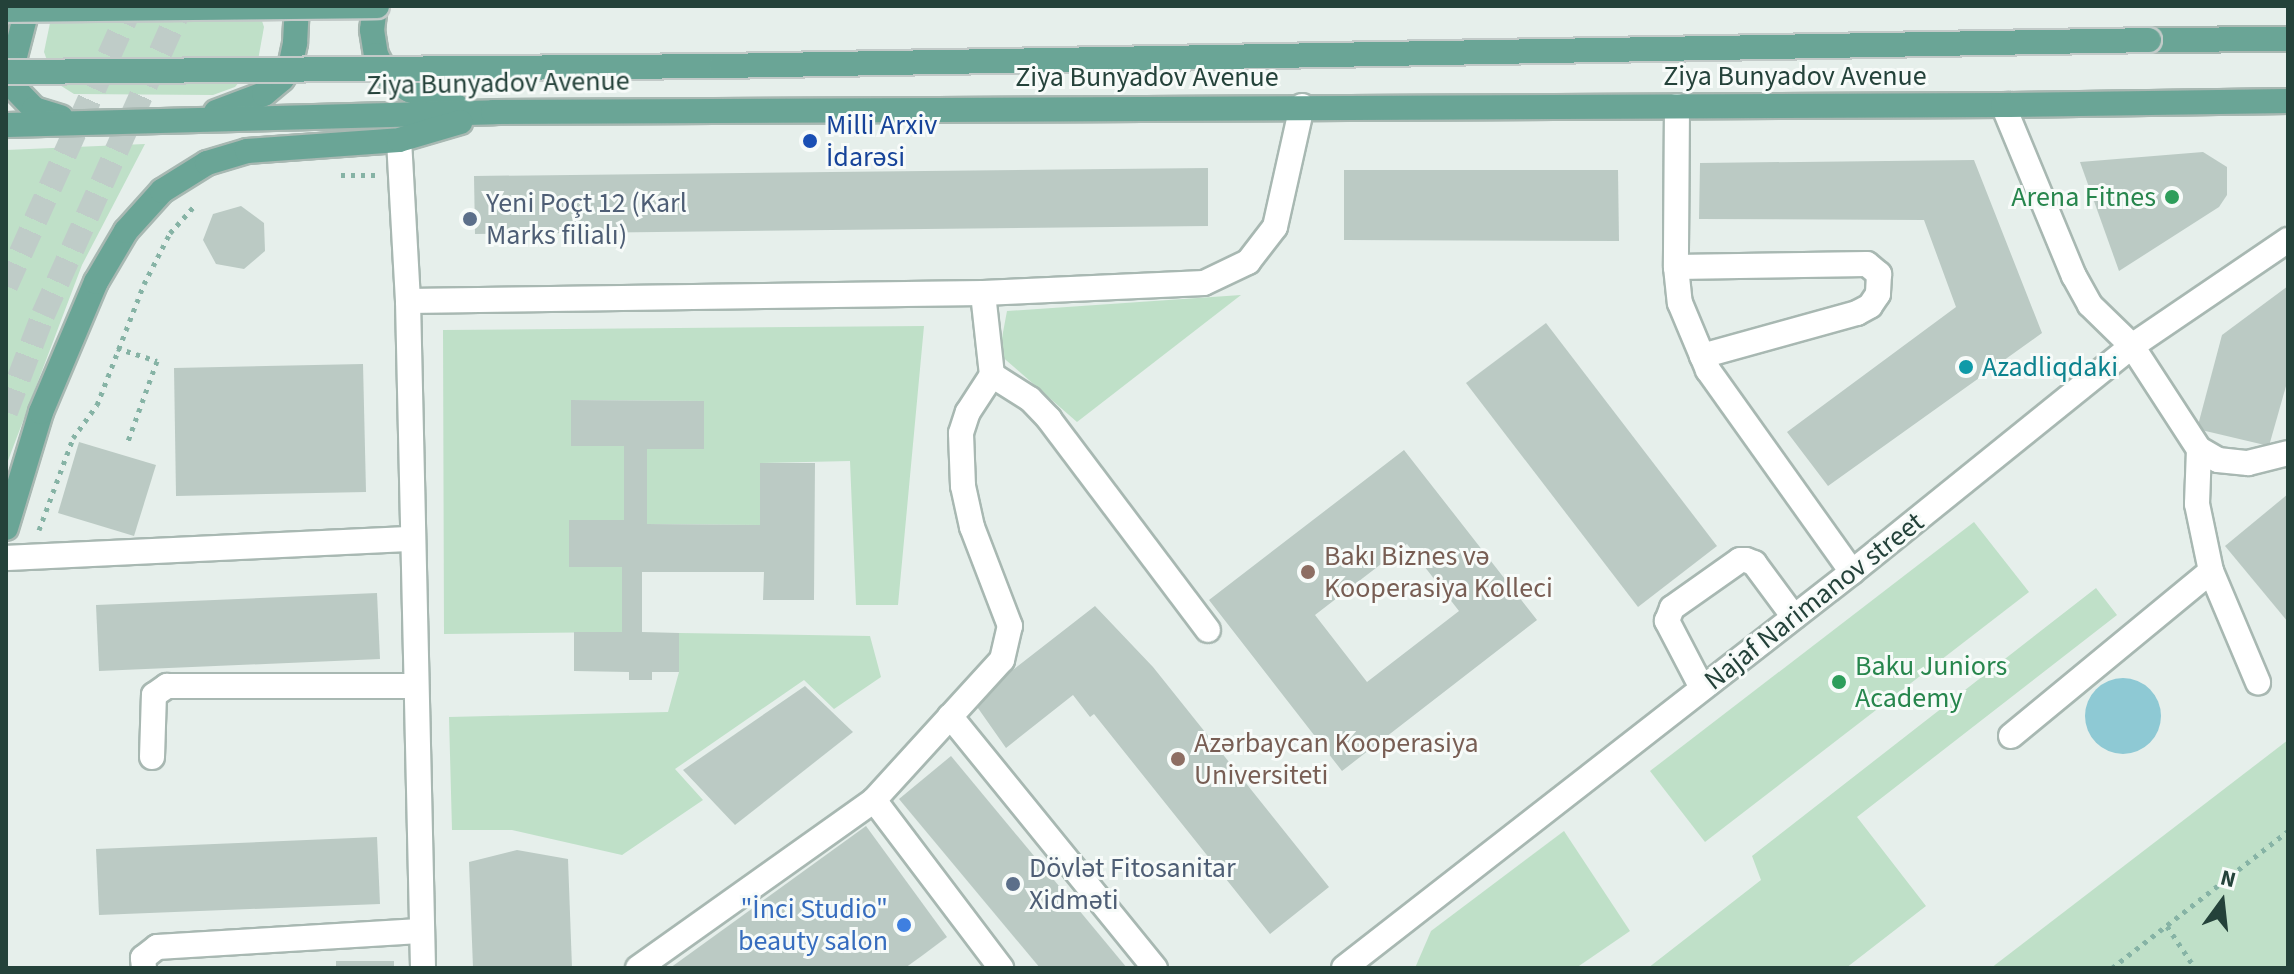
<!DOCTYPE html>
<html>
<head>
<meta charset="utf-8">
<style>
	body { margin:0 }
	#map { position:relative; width:2294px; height:974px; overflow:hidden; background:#e6efeb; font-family:"Source Sans 3",sans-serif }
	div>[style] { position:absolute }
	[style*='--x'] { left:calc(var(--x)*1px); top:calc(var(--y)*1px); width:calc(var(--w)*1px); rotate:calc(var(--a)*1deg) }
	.green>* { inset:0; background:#bfe0c8 }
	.water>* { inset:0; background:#8ec9d4 }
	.round { border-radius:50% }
	.building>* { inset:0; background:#bbcac4 }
	.major-tunnel>* { height:24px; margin-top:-12px; transform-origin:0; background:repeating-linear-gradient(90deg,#bfccc8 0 24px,transparent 0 36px) }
	.path>* { height:5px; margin-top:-2.5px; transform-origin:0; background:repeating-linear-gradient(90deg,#86b3a5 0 4px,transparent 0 10px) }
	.roads { filter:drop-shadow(2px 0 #a8b8b2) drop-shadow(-2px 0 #a8b8b2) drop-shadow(0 2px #a8b8b2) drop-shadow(0 -2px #a8b8b2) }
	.minor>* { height:24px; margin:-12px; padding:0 12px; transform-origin:12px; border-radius:12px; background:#fff }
	.major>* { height:24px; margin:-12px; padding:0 12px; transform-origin:12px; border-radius:12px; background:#6aa596 }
	.bridges { filter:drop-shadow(2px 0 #c2cac8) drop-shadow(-2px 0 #c2cac8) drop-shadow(0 2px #c2cac8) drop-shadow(0 -2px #c2cac8) }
	.major-bridge>* { height:24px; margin:-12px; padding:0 12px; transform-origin:12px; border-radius:12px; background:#6aa596 }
	.dots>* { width:22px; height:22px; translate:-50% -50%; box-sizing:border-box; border:4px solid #f7fbf9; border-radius:50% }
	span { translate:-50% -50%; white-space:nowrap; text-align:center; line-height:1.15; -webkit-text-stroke:6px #f7fbf9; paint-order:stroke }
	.street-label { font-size:28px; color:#24423a }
	.transit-label { font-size:28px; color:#164399 }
	.left { translate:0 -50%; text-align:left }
	.leisure-label { font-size:28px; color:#27864d }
	.right { translate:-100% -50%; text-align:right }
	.service-label { font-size:28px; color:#4e5e75 }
	.culture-label { font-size:28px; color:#0d838f }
	.education-label { font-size:28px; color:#785e54 }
	.shop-label { font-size:28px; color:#366cbe }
	.frame { position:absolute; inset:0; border:8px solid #24423a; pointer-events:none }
	.north { position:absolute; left:2182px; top:862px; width:80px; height:80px; -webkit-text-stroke:6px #f7fbf9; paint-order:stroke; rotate:15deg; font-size:22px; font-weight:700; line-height:32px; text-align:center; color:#24423a }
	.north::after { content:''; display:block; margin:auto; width:28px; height:36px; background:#24423a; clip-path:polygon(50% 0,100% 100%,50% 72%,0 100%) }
</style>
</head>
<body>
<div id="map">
	<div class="green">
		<i style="clip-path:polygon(60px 6px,257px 6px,264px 27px,258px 60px,235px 87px,213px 95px,74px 94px,55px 82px,44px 52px,50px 23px)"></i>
		<i style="clip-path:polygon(145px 144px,82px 265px,6px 466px,6px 150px)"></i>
		<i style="clip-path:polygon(1241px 295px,1077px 422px,999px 354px,1007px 311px)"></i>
		<i style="clip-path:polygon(924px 326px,898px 605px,856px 605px,850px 461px,761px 463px,760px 525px,647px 524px,647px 449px,704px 449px,704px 401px,572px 400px,624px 446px,624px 520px,569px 567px,622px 567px,622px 632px,444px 634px,443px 330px)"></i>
		<i style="clip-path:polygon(1974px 522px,2029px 592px,1705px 842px,1650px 771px)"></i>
		<i style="clip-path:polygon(2096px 588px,2117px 615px,1857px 817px,1926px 906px,1846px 968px,1648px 968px,1761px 880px,1752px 856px)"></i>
		<i style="clip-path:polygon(679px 633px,870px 636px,881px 677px,834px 709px,804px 680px,675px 769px,703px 800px,622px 855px,512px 830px,452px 830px,449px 717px,668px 712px,679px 672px)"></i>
		<i style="clip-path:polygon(2288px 740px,2288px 968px,1991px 968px)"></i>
		<i style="clip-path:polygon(1564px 831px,1630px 931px,1576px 968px,1415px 968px,1431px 931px)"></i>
	</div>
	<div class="water">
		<i class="round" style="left:2085px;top:678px;width:76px;height:76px"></i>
	</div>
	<div class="building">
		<i style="clip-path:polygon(2203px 152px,2227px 167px,2227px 195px,2219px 207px,2119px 271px,2080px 162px)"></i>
		<i style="clip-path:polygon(1974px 160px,2042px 333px,1828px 486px,1787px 432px,1956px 307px,1924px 220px,1699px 219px,1700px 163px)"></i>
		<i style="clip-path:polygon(1208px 168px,1208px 226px,475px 234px,474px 176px)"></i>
		<i style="clip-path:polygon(1344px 170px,1618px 170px,1619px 241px,1344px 240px)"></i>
		<i style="clip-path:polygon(241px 206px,264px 223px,265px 251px,244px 269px,216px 264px,203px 240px,213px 214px)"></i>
		<i style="clip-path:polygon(2288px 286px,2288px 379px,2269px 446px,2197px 429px,2222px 335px)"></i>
		<i style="clip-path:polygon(1546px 323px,1717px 546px,1638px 607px,1466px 383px)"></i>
		<i style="clip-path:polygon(363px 364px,366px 492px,176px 496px,174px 368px)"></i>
		<i style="clip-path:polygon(571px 400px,704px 401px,704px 449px,647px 449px,647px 524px,760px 525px,760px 463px,815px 463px,814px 600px,763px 600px,764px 572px,642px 572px,642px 632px,679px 633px,679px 672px,652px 672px,652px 680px,629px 680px,629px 672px,574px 671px,574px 632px,622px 632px,622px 567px,569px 567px,569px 520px,624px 520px,624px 446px,571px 446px)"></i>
		<i style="clip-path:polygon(79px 442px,156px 465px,134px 536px,58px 513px)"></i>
		<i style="clip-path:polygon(evenodd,1404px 450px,1537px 620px,1342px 771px,1209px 600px,1404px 450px,1407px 544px,1459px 611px,1367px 682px,1315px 615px,1407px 544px)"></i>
		<i style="clip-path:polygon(2288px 494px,2288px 622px,2225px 546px)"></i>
		<i style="clip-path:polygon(377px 593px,380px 659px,99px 671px,96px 605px)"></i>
		<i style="clip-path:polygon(1095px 606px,1153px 667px,1329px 887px,1270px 934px,1094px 714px,1090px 717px,1073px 695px,1006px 748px,973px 701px)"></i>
		<i style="clip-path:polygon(805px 686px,853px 732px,735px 825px,683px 770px)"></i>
		<i style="clip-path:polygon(951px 756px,1127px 968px,1040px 968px,899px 799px)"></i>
		<i style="clip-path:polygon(866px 826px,947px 937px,923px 955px,905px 968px,670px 968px)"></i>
		<i style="clip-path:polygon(377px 837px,380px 904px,99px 915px,96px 849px)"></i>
		<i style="clip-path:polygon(517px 850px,568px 859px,572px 968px,473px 968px,469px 862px)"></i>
		<i style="clip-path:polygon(336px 961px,394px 961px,394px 968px,336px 968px)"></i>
	</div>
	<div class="major-tunnel">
		<i style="--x:6;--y:286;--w:307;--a:-65.9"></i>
		<i style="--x:6;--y:412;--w:104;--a:-69.1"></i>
		<i style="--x:43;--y:315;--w:338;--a:-65.9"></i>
	</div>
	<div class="path">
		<i style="--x:341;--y:175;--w:34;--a:0"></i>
		<i style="--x:117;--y:348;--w:42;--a:18"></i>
		<i style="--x:157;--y:361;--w:85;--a:109.9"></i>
		<i style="--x:39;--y:530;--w:98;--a:-69.7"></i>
		<i style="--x:73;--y:438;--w:41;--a:-54"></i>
		<i style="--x:97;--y:405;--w:130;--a:-68.8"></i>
		<i style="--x:144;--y:284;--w:57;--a:-63"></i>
		<i style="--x:170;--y:233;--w:36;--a:-48"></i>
		<i style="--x:2167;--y:926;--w:50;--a:56.3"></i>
		<i style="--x:2112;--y:968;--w:223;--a:-37.9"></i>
	</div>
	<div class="roads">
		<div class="minor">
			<i style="--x:2003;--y:105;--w:185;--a:67.5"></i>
			<i style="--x:2074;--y:276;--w:33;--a:61"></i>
			<i style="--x:2090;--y:305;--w:59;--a:44.3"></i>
			<i style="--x:2132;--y:346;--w:123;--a:57"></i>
			<i style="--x:2199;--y:449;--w:22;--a:30"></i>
			<i style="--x:2218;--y:460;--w:30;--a:6"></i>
			<i style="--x:2248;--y:463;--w:41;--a:-14"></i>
			<i style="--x:1677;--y:106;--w:161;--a:90.4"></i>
			<i style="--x:1676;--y:267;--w:36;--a:84"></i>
			<i style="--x:1680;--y:303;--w:73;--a:67.3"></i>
			<i style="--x:1708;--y:370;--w:248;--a:54.5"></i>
			<i style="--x:399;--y:140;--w:161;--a:86.8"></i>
			<i style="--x:408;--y:301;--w:667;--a:88.71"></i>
			<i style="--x:1676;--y:267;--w:191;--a:-0.9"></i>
			<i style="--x:1867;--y:264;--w:16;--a:40"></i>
			<i style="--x:1879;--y:274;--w:20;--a:93"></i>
			<i style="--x:1878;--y:294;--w:14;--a:124"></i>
			<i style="--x:1870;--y:306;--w:15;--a:152"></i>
			<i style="--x:1857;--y:313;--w:161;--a:164.5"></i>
			<i style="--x:408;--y:301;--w:575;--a:-0.8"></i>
			<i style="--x:983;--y:293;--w:221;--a:-2.6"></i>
			<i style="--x:1204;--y:283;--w:49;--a:-25.5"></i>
			<i style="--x:1248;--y:262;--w:44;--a:-52.4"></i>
			<i style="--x:1275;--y:227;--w:124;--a:-77.4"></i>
			<i style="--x:992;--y:375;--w:45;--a:32.3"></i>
			<i style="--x:1030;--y:399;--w:28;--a:46"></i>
			<i style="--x:1049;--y:419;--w:264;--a:53"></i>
			<i style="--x:2199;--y:449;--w:55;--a:92.1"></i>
			<i style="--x:2197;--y:504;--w:68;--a:78.2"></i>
			<i style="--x:2211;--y:571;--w:121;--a:67.1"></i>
			<i style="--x:6;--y:558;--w:406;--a:-2.7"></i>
			<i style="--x:1702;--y:688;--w:76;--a:-117.6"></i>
			<i style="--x:1667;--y:621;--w:14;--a:-69"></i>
			<i style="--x:1672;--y:608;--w:83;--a:-35.2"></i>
			<i style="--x:1740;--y:560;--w:6;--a:0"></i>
			<i style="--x:1746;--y:560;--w:9;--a:21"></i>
			<i style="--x:1754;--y:563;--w:67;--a:53.5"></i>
			<i style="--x:950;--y:716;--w:325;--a:50.9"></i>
			<i style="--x:2011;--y:736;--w:259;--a:-39.5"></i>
			<i style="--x:152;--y:757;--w:62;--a:-88.2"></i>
			<i style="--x:154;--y:695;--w:16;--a:-35"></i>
			<i style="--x:167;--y:686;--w:249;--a:0"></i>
			<i style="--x:874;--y:800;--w:211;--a:52.9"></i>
			<i style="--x:144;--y:968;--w:10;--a:-96"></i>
			<i style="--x:143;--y:958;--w:18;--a:-38"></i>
			<i style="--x:157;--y:947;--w:263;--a:-3.5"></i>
			<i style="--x:638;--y:968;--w:290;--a:-35.4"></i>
			<i style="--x:874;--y:800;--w:190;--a:-47.6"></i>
			<i style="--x:1002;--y:660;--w:35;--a:-77"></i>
			<i style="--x:1010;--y:626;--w:106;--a:-111"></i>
			<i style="--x:972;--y:527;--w:42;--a:-102.4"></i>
			<i style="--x:963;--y:486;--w:53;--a:-92.2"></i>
			<i style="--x:961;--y:433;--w:22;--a:-72"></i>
			<i style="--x:968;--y:412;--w:44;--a:-57"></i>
			<i style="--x:992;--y:375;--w:82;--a:-96.3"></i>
			<i style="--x:1344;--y:968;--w:644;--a:-37.94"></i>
			<i style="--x:1852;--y:572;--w:360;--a:-38.9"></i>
			<i style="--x:2132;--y:346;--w:189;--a:-34.2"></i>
		</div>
		<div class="major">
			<i style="--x:28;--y:6;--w:60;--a:104.5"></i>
			<i style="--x:13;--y:64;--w:25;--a:85"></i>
			<i style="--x:15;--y:89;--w:28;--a:46"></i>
			<i style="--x:34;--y:109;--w:28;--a:17"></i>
			<i style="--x:375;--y:6;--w:24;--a:97"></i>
			<i style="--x:372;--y:30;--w:25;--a:81"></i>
			<i style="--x:376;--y:55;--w:24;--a:62"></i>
			<i style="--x:387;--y:76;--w:26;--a:32"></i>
			<i style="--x:409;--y:90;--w:50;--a:18.8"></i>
			<i style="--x:2149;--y:40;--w:139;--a:-0.4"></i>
			<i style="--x:216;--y:112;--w:51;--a:-20.6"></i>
			<i style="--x:264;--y:94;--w:23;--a:-40"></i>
			<i style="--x:282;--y:79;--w:14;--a:-56"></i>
			<i style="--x:290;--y:67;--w:25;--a:-78"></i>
			<i style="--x:295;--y:43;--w:37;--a:-87"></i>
			<i style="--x:6;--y:125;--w:487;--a:-1.5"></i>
			<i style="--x:493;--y:112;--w:1510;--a:-0.27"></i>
			<i style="--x:2003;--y:105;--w:285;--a:-0.8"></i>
			<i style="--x:6;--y:528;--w:121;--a:-73.2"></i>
			<i style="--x:41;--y:412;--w:141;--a:-67.1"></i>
			<i style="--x:96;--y:282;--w:59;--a:-59.5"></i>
			<i style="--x:126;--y:231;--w:54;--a:-48"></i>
			<i style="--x:162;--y:191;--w:53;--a:-31.9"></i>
			<i style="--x:207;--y:163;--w:42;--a:-16.7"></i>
			<i style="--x:247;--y:151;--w:152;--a:-4.1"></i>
			<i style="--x:399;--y:140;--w:64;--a:-16.4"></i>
		</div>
	</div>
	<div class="bridges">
		<div class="major-bridge">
			<i style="--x:6;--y:10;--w:371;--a:-0.6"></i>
			<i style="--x:6;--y:72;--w:715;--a:-0.48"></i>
			<i style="--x:721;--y:66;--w:1428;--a:-1.04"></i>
		</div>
	</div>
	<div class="dots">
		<i style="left:810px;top:141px;background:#1a4fb4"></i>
		<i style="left:2172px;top:197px;background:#2e9e5b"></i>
		<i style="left:470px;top:219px;background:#5c6f8a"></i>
		<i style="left:1966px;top:367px;background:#0f9aa8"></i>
		<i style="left:1308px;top:572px;background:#8d6e63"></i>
		<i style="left:1839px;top:682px;background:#2e9e5b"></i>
		<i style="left:1178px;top:759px;background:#8d6e63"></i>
		<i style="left:1013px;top:884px;background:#5c6f8a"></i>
		<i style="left:904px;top:925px;background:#3f7fe0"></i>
	</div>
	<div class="street-label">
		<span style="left:1795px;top:76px">Ziya Bunyadov Avenue</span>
		<span style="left:1147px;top:77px">Ziya Bunyadov Avenue</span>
		<span style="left:498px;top:83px;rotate:-1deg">Ziya Bunyadov Avenue</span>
		<span style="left:1814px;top:601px;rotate:-38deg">Najaf Narimanov street</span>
	</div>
	<div class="transit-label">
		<span class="left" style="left:826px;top:141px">Milli Arxiv<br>İdarəsi</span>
	</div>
	<div class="leisure-label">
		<span class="right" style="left:2156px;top:197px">Arena Fitnes</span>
		<span class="left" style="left:1855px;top:682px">Baku Juniors<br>Academy</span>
	</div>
	<div class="service-label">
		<span class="left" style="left:486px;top:219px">Yeni Poçt 12 (Karl<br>Marks filialı)</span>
		<span class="left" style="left:1029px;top:884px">Dövlət Fitosanitar<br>Xidməti</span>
	</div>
	<div class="culture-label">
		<span class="left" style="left:1982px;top:367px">Azadliqdaki</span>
	</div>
	<div class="education-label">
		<span class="left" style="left:1324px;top:572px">Bakı Biznes və<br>Kooperasiya Kolleci</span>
		<span class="left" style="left:1194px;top:759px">Azərbaycan Kooperasiya<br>Universiteti</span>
	</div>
	<div class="shop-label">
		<span class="right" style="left:888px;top:925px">"İnci Studio"<br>beauty salon</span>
	</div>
	<div class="frame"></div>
	<div class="north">N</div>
</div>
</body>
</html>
